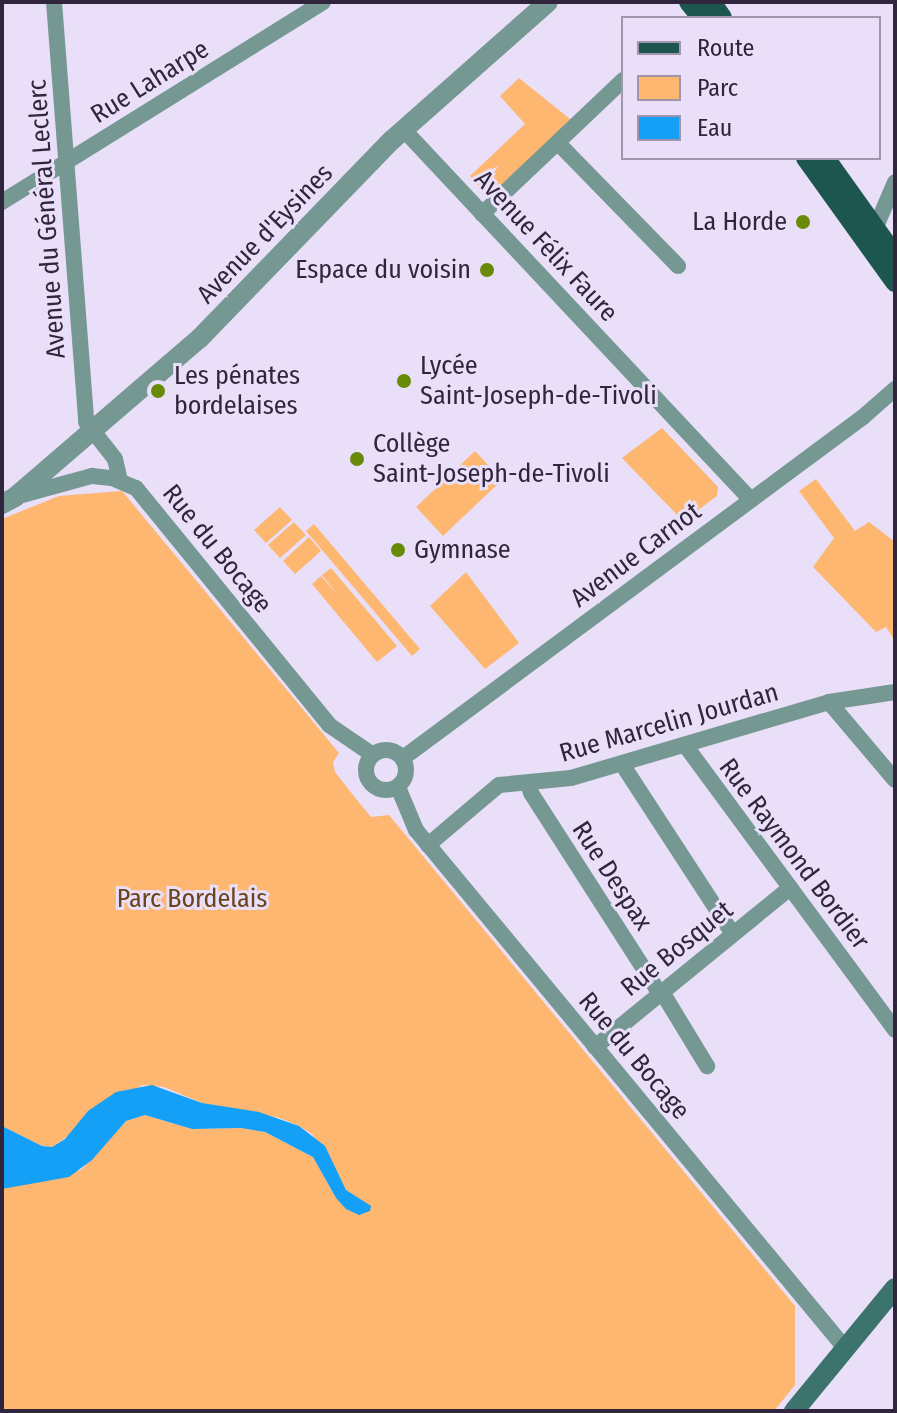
<!DOCTYPE html>
<html>
<head>
<meta charset="utf-8">
<style>
	body { margin:0 }
	#map { position:relative; width:897px; height:1413px; overflow:hidden; background:#eadff8; font-family:"Fira Sans Condensed",sans-serif }
	div>[style] { position:absolute }
	[style*='--x'] { left:calc(var(--x)*1px); top:calc(var(--y)*1px); width:calc(var(--w)*1px); rotate:calc(var(--a)*1deg) }
	.green>* { inset:0; background:#feb771 }
	.water>* { inset:0; background:#14a0f7 }
	.minor>* { height:16px; margin:-8px; padding:0 8px; transform-origin:8px; border-radius:8px; background:#759893 }
	.minor>.ring { margin:-8px; padding:0; box-sizing:content-box; background:none; border:16px solid #759893; border-radius:50% }
	.tertiary>* { height:20px; margin:-10px; padding:0 10px; transform-origin:10px; border-radius:10px; background:#759893 }
	.secondary>* { height:20px; margin:-10px; padding:0 10px; transform-origin:10px; border-radius:10px; background:#3c736c }
	.primary>* { height:20px; margin:-10px; padding:0 10px; transform-origin:10px; border-radius:10px; background:#1d564f }
	.dots>* { width:22px; height:22px; translate:-50% -50%; box-sizing:border-box; border:4px solid #eadff8; border-radius:50% }
	span { translate:-50% -50%; white-space:nowrap; text-align:center; line-height:1.15; -webkit-text-stroke:6px #eadff8; paint-order:stroke }
	.street-label { font-size:26px; color:#30253d }
	.poi-label { font-size:26px; color:#30253d }
	.right { translate:-100% -50%; text-align:right }
	.left { translate:0 -50%; text-align:left }
	.park-label { font-size:26px; color:#6a4318 }
	.frame { position:absolute; inset:0; border:4px solid #30253d; pointer-events:none }
	.legend { position:absolute; left:621px; top:16px; width:260px; height:144px; box-sizing:border-box; background:#eadff8; border:2px solid #a095ad; margin:0; padding:10px 14px; list-style:none; font-size:24px; color:#30253d }
	.legend li { display:flex; align-items:center; gap:16px; height:40px }
	.legend b { width:40px; border:2px solid #a095ad }
</style>
</head>
<body>
<div id="map">
	<div class="green">
		<i style="clip-path:polygon(519px 78px,575px 123px,491px 199px,470px 176px,525px 124px,500px 96px)"></i>
		<i style="clip-path:polygon(662px 428px,718px 487px,717px 496px,683px 521px,622px 458px)"></i>
		<i style="clip-path:polygon(475px 451px,502px 480px,443px 536px,416px 507px)"></i>
		<i style="clip-path:polygon(816px 479px,855px 531px,869px 522px,895px 542px,895px 641px,886px 627px,876px 632px,813px 567px,834px 538px,799px 491px)"></i>
		<i style="clip-path:polygon(122px 491px,339px 753px,333px 762px,335px 772px,353px 795px,371px 817px,389px 815px,795px 1306px,795px 1385px,774px 1411px,2px 1411px,2px 1189px,81px 1170px,126px 1121px,145px 1115px,192px 1129px,241px 1128px,265px 1132px,313px 1157px,336px 1198px,357px 1200px,348px 1193px,312px 1134px,299px 1126px,280px 1118px,202px 1103px,164px 1087px,142px 1085px,52px 1147px,42px 1146px,2px 1126px,2px 519px,59px 496px)"></i>
		<i style="clip-path:polygon(280px 507px,292px 520px,266px 543px,254px 530px)"></i>
		<i style="clip-path:polygon(294px 522px,306px 535px,280px 558px,268px 545px)"></i>
		<i style="clip-path:polygon(314px 524px,420px 649px,412px 656px,306px 531px)"></i>
		<i style="clip-path:polygon(309px 537px,321px 551px,295px 574px,283px 561px)"></i>
		<i style="clip-path:polygon(331px 568px,397px 646px,377px 662px,312px 584px,321px 576px,338px 595px,322px 575px)"></i>
		<i style="clip-path:polygon(466px 572px,519px 643px,485px 669px,430px 606px)"></i>
	</div>
	<div class="water">
		<i style="clip-path:polygon(152px 1085px,202px 1103px,259px 1112px,299px 1126px,325px 1146px,346px 1190px,371px 1206px,370px 1211px,359px 1215px,346px 1209px,336px 1198px,313px 1157px,265px 1132px,241px 1128px,192px 1129px,145px 1115px,126px 1121px,92px 1160px,69px 1177px,2px 1189px,2px 1126px,42px 1146px,52px 1147px,65px 1139px,88px 1111px,116px 1092px)"></i>
	</div>
	<div class="minor">
		<i style="--x:54;--y:2;--w:421;--a:85.6"></i>
		<i style="--x:86;--y:422;--w:47;--a:51.9"></i>
		<i style="--x:115;--y:459;--w:22;--a:77"></i>
		<i style="--x:404;--y:130;--w:507;--a:46.84"></i>
		<i style="--x:558;--y:143;--w:172;--a:45.7"></i>
		<i style="--x:2;--y:202;--w:378;--a:-31.9"></i>
		<i style="--x:482;--y:214;--w:195;--a:-43.5"></i>
		<i style="--x:875;--y:229;--w:51;--a:-66.9"></i>
		<i style="--x:15;--y:497;--w:80;--a:-15.3"></i>
		<i style="--x:92;--y:476;--w:20;--a:6"></i>
		<i style="--x:112;--y:478;--w:26;--a:23"></i>
		<i style="--x:136;--y:488;--w:306;--a:50.8"></i>
		<i style="--x:329;--y:725;--w:53;--a:34.3"></i>
		<i style="--x:829;--y:702;--w:102;--a:49.8"></i>
		<i style="--x:685;--y:745;--w:354;--a:53.6"></i>
		<i class="ring" style="left:366px;top:750px;width:24px;height:24px"></i>
		<i style="--x:403;--y:758;--w:573;--a:-36.55"></i>
		<i style="--x:863;--y:417;--w:43;--a:-41.2"></i>
		<i style="--x:622;--y:764;--w:203;--a:56.9"></i>
		<i style="--x:528;--y:783;--w:10;--a:73"></i>
		<i style="--x:531;--y:793;--w:239;--a:57.3"></i>
		<i style="--x:398;--y:787;--w:47;--a:67.3"></i>
		<i style="--x:416;--y:830;--w:673;--a:50.37"></i>
		<i style="--x:428;--y:845;--w:93;--a:-40.2"></i>
		<i style="--x:499;--y:785;--w:72;--a:-5.6"></i>
		<i style="--x:571;--y:778;--w:269;--a:-16.4"></i>
		<i style="--x:829;--y:702;--w:67;--a:-8.6"></i>
		<i style="--x:662;--y:992;--w:87;--a:58.7"></i>
		<i style="--x:595;--y:1047;--w:252;--a:-39.2"></i>
	</div>
	<div class="tertiary">
		<i style="--x:2;--y:504;--w:15;--a:-28"></i>
		<i style="--x:15;--y:497;--w:243;--a:-40.7"></i>
		<i style="--x:199;--y:339;--w:277;--a:-45.9"></i>
		<i style="--x:392;--y:140;--w:208;--a:-41.5"></i>
	</div>
	<div class="secondary">
		<i style="--x:794;--y:1411;--w:159;--a:-50.6"></i>
	</div>
	<div class="primary">
		<i style="--x:689;--y:2;--w:21;--a:51"></i>
		<i style="--x:711;--y:2;--w:19;--a:55"></i>
		<i style="--x:806;--y:158;--w:153;--a:54.3"></i>
		<i style="--x:825;--y:158;--w:120;--a:54.5"></i>
	</div>
	<div class="dots">
		<i style="left:803px;top:222px;background:#698a09"></i>
		<i style="left:487px;top:270px;background:#698a09"></i>
		<i style="left:404px;top:381px;background:#698a09"></i>
		<i style="left:158px;top:391px;background:#698a09"></i>
		<i style="left:357px;top:459px;background:#698a09"></i>
		<i style="left:398px;top:550px;background:#698a09"></i>
	</div>
	<div class="street-label">
		<span style="left:150px;top:82px;rotate:-32deg">Rue Laharpe</span>
		<span style="left:47px;top:219px;rotate:-94deg">Avenue du Général Leclerc</span>
		<span style="left:265px;top:234px;rotate:-46deg">Avenue d'Eysines</span>
		<span style="left:546px;top:246px;rotate:47deg">Avenue Félix Faure</span>
		<span style="left:217px;top:549px;rotate:51deg">Rue du Bocage</span>
		<span style="left:636px;top:555px;rotate:-37deg">Avenue Carnot</span>
		<span style="left:669px;top:723px;rotate:-16deg">Rue Marcelin Jourdan</span>
		<span style="left:794px;top:854px;rotate:53deg">Rue Raymond Bordier</span>
		<span style="left:612px;top:876px;rotate:57deg">Rue Despax</span>
		<span style="left:677px;top:949px;rotate:-39deg">Rue Bosquet</span>
		<span style="left:634px;top:1056px;rotate:50deg">Rue du Bocage</span>
	</div>
	<div class="poi-label">
		<span class="right" style="left:787px;top:222px">La Horde</span>
		<span class="right" style="left:471px;top:270px">Espace du voisin</span>
		<span class="left" style="left:420px;top:381px">Lycée<br>Saint-Joseph-de-Tivoli</span>
		<span class="left" style="left:174px;top:391px">Les pénates<br>bordelaises</span>
		<span class="left" style="left:373px;top:459px">Collège<br>Saint-Joseph-de-Tivoli</span>
		<span class="left" style="left:414px;top:550px">Gymnase</span>
	</div>
	<div class="park-label">
		<span style="left:192px;top:899px">Parc Bordelais</span>
	</div>
	<div class="frame"></div>
	<ul class="legend">
	<li><b style="height:10px;background:#1d564f"></b>Route</li>
	<li><b style="height:22px;background:#feb771"></b>Parc</li>
	<li><b style="height:22px;background:#14a0f7"></b>Eau</li>
	</ul>
</div>
</body>
</html>
